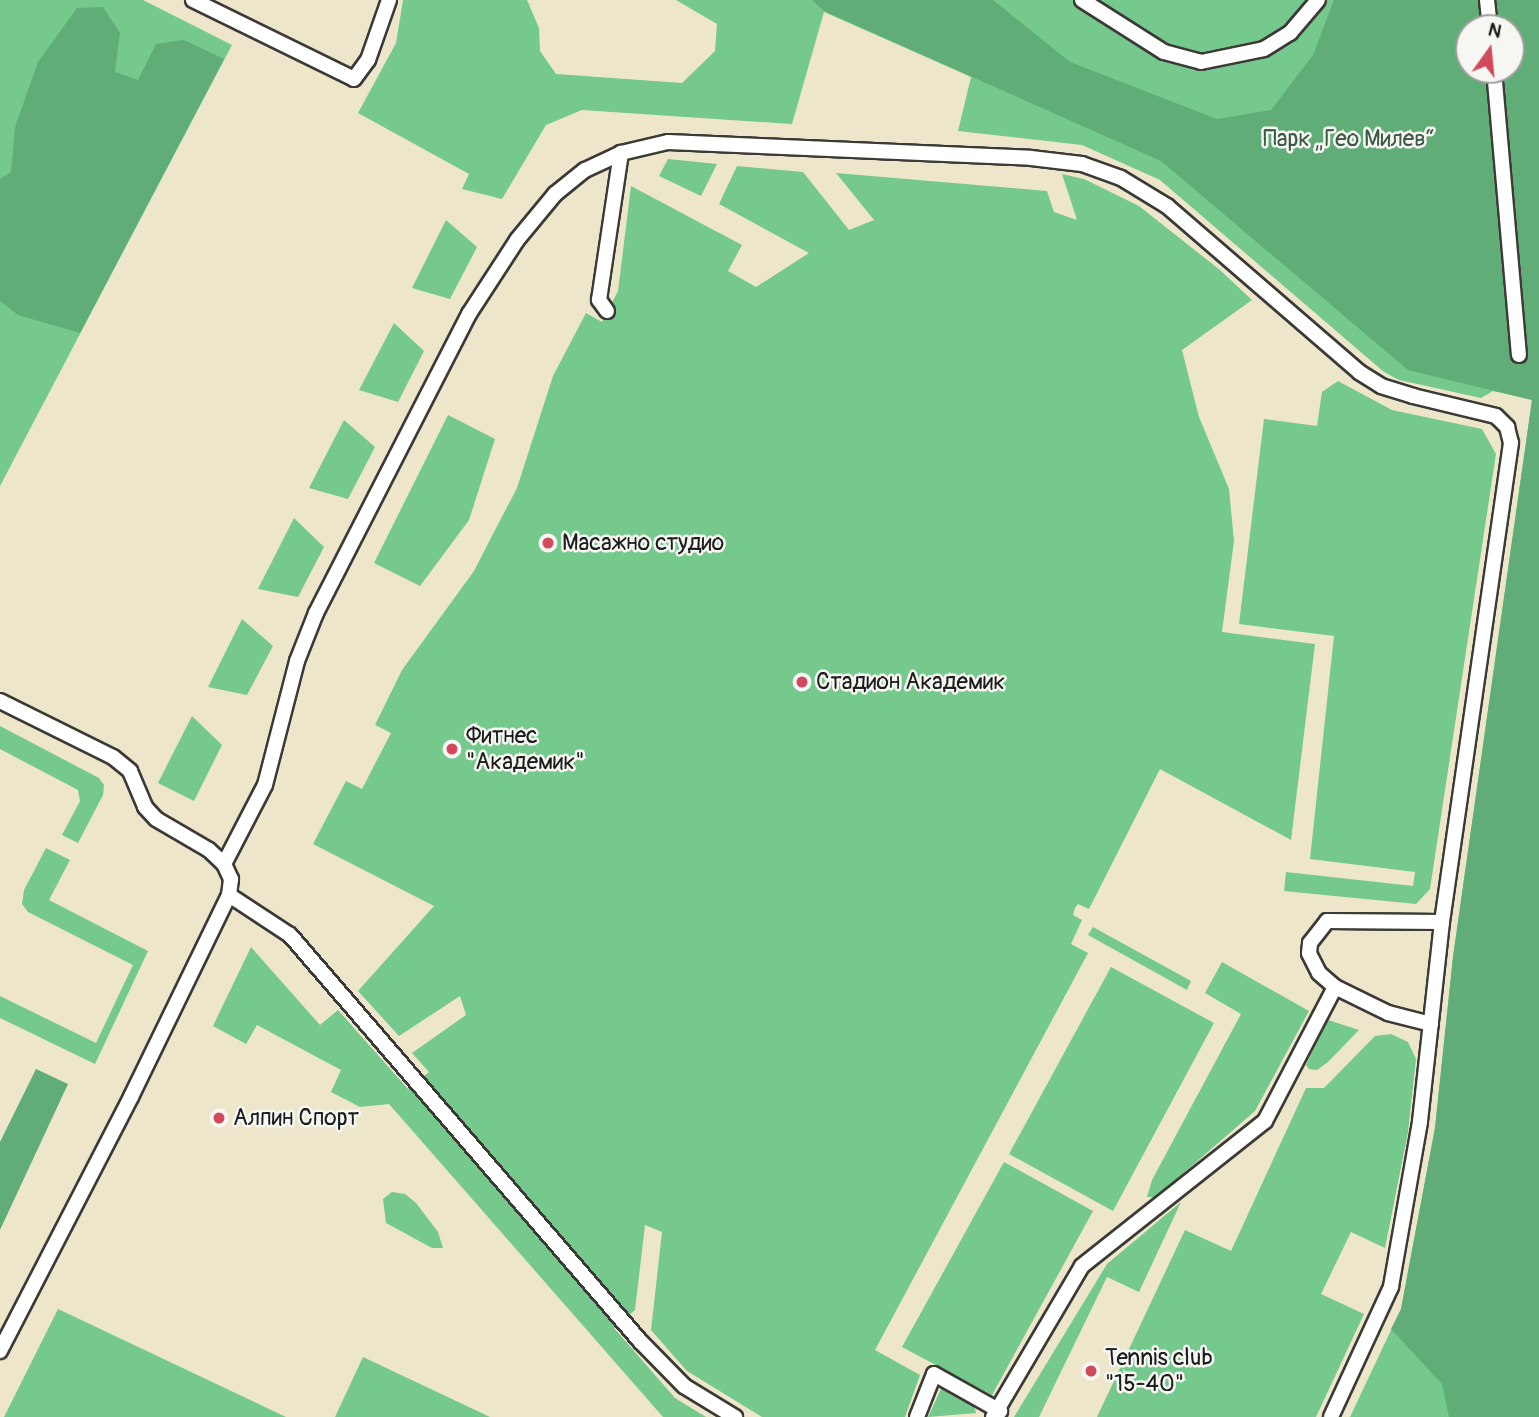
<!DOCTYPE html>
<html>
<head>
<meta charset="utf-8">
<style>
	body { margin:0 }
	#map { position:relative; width:1539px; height:1417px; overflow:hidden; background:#ede6cb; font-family:Pangolin,sans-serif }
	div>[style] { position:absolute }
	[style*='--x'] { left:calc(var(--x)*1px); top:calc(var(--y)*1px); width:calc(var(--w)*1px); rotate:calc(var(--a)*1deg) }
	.green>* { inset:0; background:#75c98c }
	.forest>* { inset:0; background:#60ad78 }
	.roads { filter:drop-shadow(2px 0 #3b3a36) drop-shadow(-2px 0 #3b3a36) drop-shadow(0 2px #3b3a36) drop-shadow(0 -2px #3b3a36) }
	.lane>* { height:14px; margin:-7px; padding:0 7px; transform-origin:7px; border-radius:7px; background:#fff }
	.dots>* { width:19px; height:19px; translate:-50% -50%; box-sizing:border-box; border:4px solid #f6f6f2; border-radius:50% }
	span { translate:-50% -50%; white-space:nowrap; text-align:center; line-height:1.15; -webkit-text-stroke:5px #f6f6f2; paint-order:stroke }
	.park-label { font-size:23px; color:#3b5943 }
	.poi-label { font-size:23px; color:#1c1c1c }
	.left { translate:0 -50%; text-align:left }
	.north { position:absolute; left:1455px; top:14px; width:70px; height:70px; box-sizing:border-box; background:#f6f6f2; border:2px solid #9f9f9c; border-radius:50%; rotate:15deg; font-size:19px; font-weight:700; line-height:28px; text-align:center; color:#1c1c1c }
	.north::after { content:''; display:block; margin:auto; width:24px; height:32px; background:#d1495b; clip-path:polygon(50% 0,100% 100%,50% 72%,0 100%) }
</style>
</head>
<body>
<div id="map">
	<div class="green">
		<i style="clip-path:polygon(0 0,143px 0,232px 45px,0 486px)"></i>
		<i style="clip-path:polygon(evenodd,403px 0,527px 0,539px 28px,540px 51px,556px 74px,682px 83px,715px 51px,717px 24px,676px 0,1539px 0,1539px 1417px,1350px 1417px,1401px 1309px,1435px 1128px,1453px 957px,1532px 400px,1493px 391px,1481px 398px,1399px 380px,1384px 372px,1160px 180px,1082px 145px,958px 131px,971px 77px,824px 12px,792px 124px,582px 110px,546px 125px,502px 199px,462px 189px,469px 174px,358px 113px,396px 43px,403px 0,1469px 28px,1511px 28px,1511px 70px,1469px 70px,1469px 28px)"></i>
		<i style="clip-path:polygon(668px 159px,717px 164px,701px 196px,659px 176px)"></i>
		<i style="clip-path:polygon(737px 166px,803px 172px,849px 230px,874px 220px,836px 173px,1047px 191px,1054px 212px,1077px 220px,1062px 174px,1084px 179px,1139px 206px,1220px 270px,1252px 300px,1182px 350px,1199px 417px,1229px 489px,1234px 541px,1222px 632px,1315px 644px,1291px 840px,1160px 769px,1089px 909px,1078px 904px,1075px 908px,1073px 915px,1082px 920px,1071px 944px,1088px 953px,875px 1350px,920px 1375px,905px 1417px,762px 1417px,687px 1371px,651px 1330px,662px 1232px,645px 1225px,635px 1310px,614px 1328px,675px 1398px,706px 1417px,663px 1417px,389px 1104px,360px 1107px,331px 1092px,341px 1070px,257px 1025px,246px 1044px,213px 1026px,251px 947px,320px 1025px,338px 1010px,408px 1089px,429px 1072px,412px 1053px,466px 1015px,460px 996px,399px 1036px,358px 991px,434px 906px,313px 844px,346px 781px,362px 789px,391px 733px,375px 725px,402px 670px,474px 571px,494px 532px,517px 488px,553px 376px,586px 313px,602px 322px,618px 291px,631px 186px,742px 245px,728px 271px,756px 287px,809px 253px,719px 204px)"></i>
		<i style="clip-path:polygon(446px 220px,477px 247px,450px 299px,412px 288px)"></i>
		<i style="clip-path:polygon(394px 323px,424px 351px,398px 402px,359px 390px)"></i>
		<i style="clip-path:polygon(1338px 381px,1392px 410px,1482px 429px,1496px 454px,1430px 889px,1416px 904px,1284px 891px,1286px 872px,1413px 886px,1415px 872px,1310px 859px,1334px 636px,1239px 624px,1264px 419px,1317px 426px,1322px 392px)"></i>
		<i style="clip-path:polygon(448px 415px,495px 439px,469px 520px,420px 586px,374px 563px)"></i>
		<i style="clip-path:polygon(344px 420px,375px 447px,348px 499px,309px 488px)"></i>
		<i style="clip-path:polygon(294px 518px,324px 547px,298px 597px,258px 589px)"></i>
		<i style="clip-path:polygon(242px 619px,273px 646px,247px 695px,208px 687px)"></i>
		<i style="clip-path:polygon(192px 716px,222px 745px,194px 801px,158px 783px)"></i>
		<i style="clip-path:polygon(0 726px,99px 778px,104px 785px,103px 795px,78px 843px,62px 835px,80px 801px,78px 790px,0 749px)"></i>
		<i style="clip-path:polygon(46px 848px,70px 860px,49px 900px,148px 951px,95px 1064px,0 1018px,0 996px,96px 1043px,133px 965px,28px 912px,22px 904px,24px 890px)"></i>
		<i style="clip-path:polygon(1093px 927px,1191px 981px,1187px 990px,1088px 935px)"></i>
		<i style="clip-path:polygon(1222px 962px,1309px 1011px,1255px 1111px,1156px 1197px,1147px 1197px,1152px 1180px,1241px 1014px,1205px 993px)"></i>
		<i style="clip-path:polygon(1111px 967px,1214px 1023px,1113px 1211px,1009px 1154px)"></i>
		<i style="clip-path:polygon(1328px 1020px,1359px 1030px,1328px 1062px,1317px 1070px,1309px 1069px,1306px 1065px)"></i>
		<i style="clip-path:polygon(1391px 1034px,1408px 1042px,1416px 1059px,1408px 1132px,1385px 1248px,1351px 1232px,1321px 1294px,1364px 1314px,1316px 1417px,1097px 1417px,1185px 1230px,1231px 1251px,1306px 1088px,1324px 1088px,1375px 1036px)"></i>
		<i style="clip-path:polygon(1004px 1162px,1093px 1211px,992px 1395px,902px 1347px)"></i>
		<i style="clip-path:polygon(392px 1192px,405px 1194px,416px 1203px,438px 1232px,443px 1248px,432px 1248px,386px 1223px,383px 1199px)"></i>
		<i style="clip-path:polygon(1181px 1202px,1139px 1292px,1107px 1277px,1039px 1417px,1014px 1417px,1107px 1264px)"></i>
		<i style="clip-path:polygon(58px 1309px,94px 1326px,286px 1417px,4px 1417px)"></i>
		<i style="clip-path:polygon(363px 1357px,490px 1417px,335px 1417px)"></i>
		<i style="clip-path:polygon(947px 1388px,974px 1404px,976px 1413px,928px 1417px,941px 1389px)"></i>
	</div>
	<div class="forest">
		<i style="clip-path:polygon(evenodd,812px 0,993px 0,1070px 62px,1217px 119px,1271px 110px,1313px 55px,1334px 0,1539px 0,1539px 1417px,1449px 1417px,1442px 1384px,1391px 1329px,1401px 1309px,1435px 1128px,1453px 957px,1532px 400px,1408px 370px,1161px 161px,824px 11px,812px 0,1469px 28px,1511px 28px,1511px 70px,1469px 70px,1469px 28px)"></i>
		<i style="clip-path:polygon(103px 7px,120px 33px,115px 72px,138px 80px,156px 44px,184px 40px,224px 59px,80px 333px,18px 315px,0 301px,0 179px,11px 172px,15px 127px,38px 62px,77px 8px)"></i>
		<i style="clip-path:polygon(36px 1069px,68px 1084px,0 1230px,0 1142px)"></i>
	</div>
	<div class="roads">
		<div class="lane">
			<i style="--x:193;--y:0;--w:179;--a:26.1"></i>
			<i style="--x:354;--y:79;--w:24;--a:-54"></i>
			<i style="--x:368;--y:60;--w:64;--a:-70.7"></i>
			<i style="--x:1082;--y:0;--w:97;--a:32.4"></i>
			<i style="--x:1164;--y:52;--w:38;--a:15"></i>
			<i style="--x:1201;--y:62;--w:64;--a:-11.7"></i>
			<i style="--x:1264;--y:49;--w:31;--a:-32"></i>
			<i style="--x:1290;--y:33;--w:43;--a:-49.7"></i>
			<i style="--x:1487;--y:0;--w:28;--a:84"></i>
			<i style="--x:1494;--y:70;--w:286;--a:85"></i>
			<i style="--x:607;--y:311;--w:14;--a:-126"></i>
			<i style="--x:599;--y:300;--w:149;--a:-81.5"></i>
			<i style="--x:0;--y:701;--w:126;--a:26.4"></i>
			<i style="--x:113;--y:757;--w:22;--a:39"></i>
			<i style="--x:130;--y:771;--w:39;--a:67"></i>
			<i style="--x:145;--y:807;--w:16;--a:47"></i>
			<i style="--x:156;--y:819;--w:61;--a:30.3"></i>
			<i style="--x:209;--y:850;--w:21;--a:43"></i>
			<i style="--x:224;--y:864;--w:17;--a:65"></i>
			<i style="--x:231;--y:879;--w:16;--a:97"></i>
			<i style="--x:229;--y:895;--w:225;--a:115.9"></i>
			<i style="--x:131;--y:1097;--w:286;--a:117.3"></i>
			<i style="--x:224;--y:864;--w:89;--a:-62.6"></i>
			<i style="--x:265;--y:785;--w:128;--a:-75.5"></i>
			<i style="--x:297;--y:661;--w:52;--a:-68.4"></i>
			<i style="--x:316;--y:613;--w:336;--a:-62.9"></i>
			<i style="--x:469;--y:314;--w:88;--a:-57"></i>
			<i style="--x:517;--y:240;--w:60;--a:-50.4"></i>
			<i style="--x:555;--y:194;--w:38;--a:-39"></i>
			<i style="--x:585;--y:170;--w:40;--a:-25"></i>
			<i style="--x:621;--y:153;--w:48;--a:-13.2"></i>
			<i style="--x:668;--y:142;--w:363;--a:2.5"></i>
			<i style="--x:1031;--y:158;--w:51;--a:6.7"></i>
			<i style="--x:1082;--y:164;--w:41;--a:19.7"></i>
			<i style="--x:1121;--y:178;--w:54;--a:31.3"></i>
			<i style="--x:1167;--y:206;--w:254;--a:40.8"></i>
			<i style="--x:1359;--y:372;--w:26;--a:32"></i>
			<i style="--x:1381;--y:386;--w:34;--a:17"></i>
			<i style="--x:1413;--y:396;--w:85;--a:13.5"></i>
			<i style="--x:1496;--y:416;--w:16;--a:45"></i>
			<i style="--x:1507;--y:427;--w:16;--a:76"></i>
			<i style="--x:1511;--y:443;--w:484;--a:98.2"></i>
			<i style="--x:1442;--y:922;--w:201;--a:96.3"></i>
			<i style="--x:1420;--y:1122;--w:168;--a:100"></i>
			<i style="--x:1391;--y:1287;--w:143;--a:114.8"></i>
			<i style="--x:229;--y:895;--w:73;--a:33.3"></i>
			<i style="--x:290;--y:935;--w:536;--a:49.24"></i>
			<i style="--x:640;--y:1341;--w:63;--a:45.6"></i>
			<i style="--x:684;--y:1386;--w:60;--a:31.3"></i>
			<i style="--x:1431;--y:1024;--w:44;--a:-165.7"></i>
			<i style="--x:1388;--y:1013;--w:59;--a:-153.9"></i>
			<i style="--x:1335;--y:987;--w:21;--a:-139"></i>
			<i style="--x:1319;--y:973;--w:22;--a:-117"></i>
			<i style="--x:1309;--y:953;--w:10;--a:-84"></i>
			<i style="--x:1310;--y:943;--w:28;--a:-52"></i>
			<i style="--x:1327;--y:921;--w:115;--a:0.5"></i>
			<i style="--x:917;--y:1417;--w:46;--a:-68.4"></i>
			<i style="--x:934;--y:1374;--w:76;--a:29.3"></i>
			<i style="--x:993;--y:1417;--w:175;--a:-59.5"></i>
			<i style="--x:1082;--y:1266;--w:233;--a:-38.4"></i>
			<i style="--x:1265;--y:1121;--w:151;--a:-62.4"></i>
		</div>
	</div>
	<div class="dots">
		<i style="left:548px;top:543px;background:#d1495b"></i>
		<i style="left:802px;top:682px;background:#d1495b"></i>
		<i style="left:452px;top:749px;background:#d1495b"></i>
		<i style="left:219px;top:1118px;background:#d1495b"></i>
		<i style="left:1091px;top:1371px;background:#d1495b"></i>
	</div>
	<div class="park-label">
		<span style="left:1349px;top:139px">Парк „Гео Милев“</span>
	</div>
	<div class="poi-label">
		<span class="left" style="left:562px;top:543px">Масажно студио</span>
		<span class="left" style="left:816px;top:682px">Стадион Академик</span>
		<span class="left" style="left:466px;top:749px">Фитнес<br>"Академик"</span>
		<span class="left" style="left:233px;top:1118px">Алпин Спорт</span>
		<span class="left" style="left:1105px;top:1371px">Tennis club<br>"15-40"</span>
	</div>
	<div class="north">N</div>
</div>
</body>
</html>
